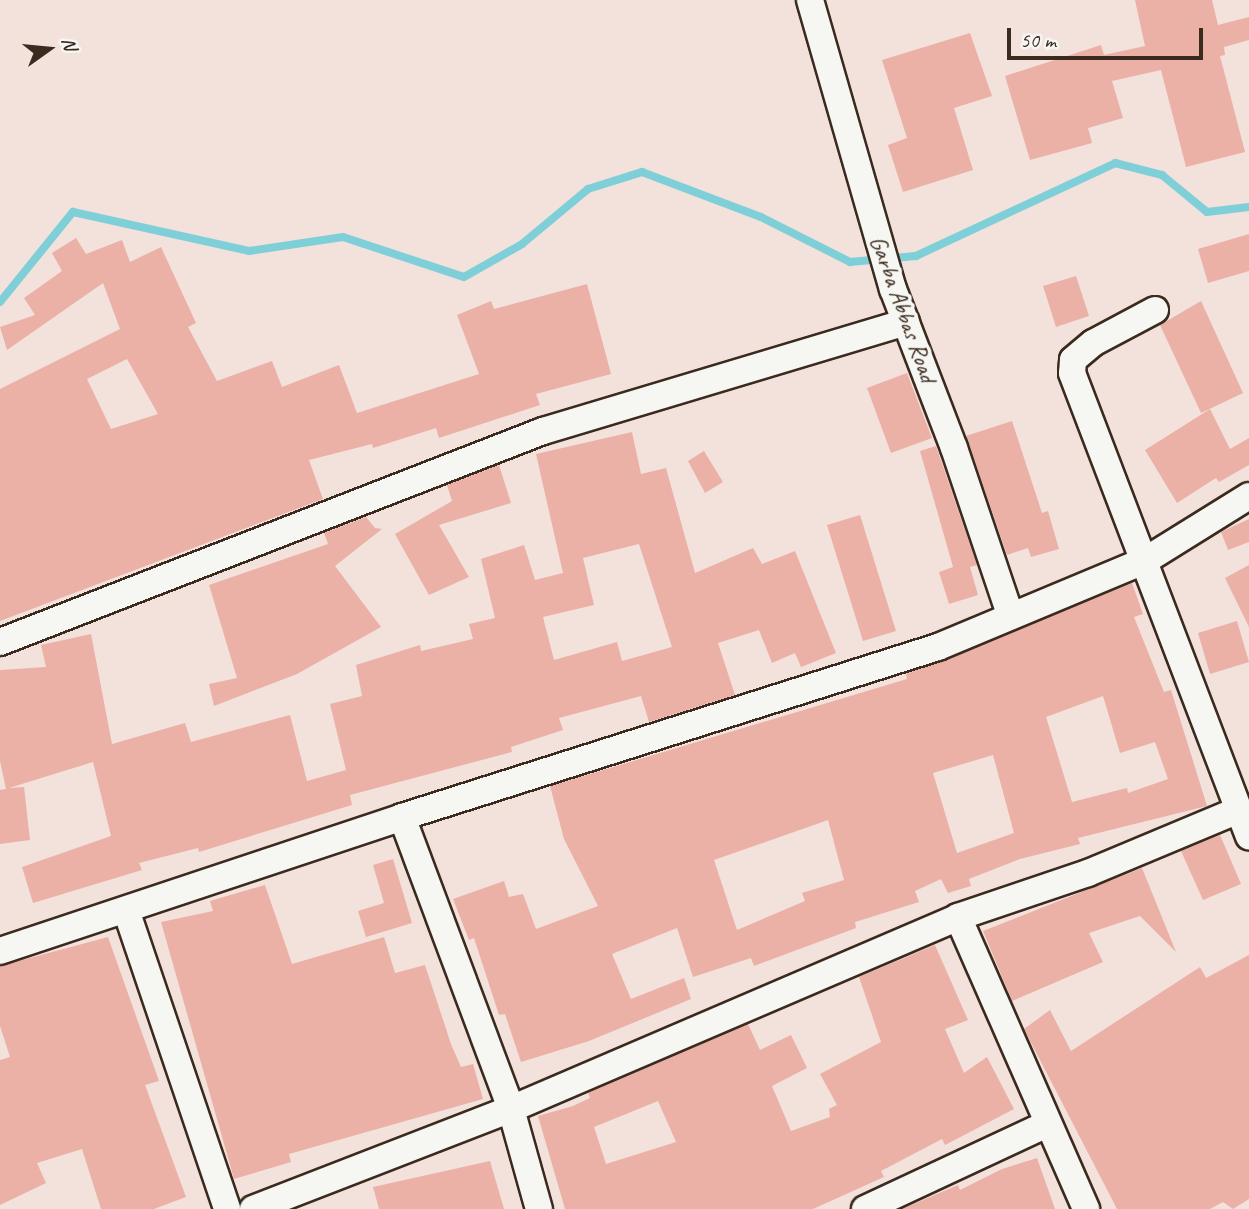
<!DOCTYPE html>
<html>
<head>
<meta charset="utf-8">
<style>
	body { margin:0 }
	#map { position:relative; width:1249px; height:1209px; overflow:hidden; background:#f3e1dc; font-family:Caveat,sans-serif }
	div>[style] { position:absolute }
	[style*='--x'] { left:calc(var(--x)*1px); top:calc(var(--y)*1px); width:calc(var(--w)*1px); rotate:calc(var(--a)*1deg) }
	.stream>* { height:8px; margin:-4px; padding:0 4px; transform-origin:4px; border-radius:4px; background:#7fcfd8 }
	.building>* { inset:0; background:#ebb1a7 }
	.roads { filter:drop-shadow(2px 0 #3b2a1e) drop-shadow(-2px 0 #3b2a1e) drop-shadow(0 2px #3b2a1e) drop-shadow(0 -2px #3b2a1e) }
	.minor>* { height:26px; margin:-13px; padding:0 13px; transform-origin:13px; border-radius:13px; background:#f6f6f2 }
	span { translate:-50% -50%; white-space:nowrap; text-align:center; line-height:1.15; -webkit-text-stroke:7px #f6f6f2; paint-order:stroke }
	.street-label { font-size:24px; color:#3b2a1e }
	.north { position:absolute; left:14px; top:14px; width:70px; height:70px; -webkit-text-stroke:5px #f6f6f2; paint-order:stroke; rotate:75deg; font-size:19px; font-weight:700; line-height:28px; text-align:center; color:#3b2a1e }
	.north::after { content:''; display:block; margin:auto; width:24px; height:32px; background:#3b2a1e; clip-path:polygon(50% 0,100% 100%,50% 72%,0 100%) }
	.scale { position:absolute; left:1007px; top:28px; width:196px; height:32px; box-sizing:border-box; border:4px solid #3b2a1e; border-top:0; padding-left:9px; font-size:21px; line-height:24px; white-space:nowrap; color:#3b2a1e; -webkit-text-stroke:5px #f6f6f2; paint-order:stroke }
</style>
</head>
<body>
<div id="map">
	<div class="stream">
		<i style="--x:0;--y:302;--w:116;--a:-51"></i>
		<i style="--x:73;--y:212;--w:180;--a:12.5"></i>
		<i style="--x:249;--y:251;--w:95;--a:-8.5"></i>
		<i style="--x:343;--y:237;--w:127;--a:18.3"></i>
		<i style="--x:464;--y:277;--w:67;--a:-29.6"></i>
		<i style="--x:522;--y:244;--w:86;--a:-39.8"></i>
		<i style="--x:588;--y:189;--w:57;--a:-17.5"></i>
		<i style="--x:642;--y:172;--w:127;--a:20.7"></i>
		<i style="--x:761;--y:217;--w:100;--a:26.8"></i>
		<i style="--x:850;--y:262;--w:66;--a:-5.2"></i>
		<i style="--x:916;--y:256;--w:220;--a:-25"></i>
		<i style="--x:1115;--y:163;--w:49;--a:14.3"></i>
		<i style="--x:1162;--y:175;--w:58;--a:39.4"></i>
		<i style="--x:1207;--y:212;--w:42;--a:-6.8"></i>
	</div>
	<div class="building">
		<i style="clip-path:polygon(1135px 0,1212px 0,1218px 25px,1249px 17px,1249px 40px,1224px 47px,1225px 55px,1220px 56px,1245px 152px,1186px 167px,1161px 70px,1112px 81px,1123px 118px,1088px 128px,1092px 143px,1030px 160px,1005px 76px,1101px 45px,1104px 55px,1145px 46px)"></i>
		<i style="clip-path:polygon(970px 33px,992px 96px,954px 108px,973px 170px,903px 192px,888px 145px,907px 138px,882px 60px)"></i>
		<i style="clip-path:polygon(1249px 234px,1249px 271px,1208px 283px,1198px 249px)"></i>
		<i style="clip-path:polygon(evenodd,76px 238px,86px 254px,122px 240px,130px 262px,161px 247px,196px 323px,188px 327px,217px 381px,272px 361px,282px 387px,339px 365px,357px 413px,479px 374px,457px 315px,491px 301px,494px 309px,587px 284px,611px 374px,536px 394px,540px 405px,439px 438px,436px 428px,373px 448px,372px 444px,309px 460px,323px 499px,0 621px,0 389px,120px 329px,103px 283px,7px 350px,0 327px,35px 315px,24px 298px,62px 271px,52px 253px,76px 238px,127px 359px,158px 414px,111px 429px,87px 379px,127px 359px)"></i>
		<i style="clip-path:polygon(1076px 276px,1089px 316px,1056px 327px,1043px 286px)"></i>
		<i style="clip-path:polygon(1201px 301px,1243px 393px,1201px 413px,1160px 325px)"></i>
		<i style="clip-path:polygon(907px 373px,932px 438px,891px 453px,867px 388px)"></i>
		<i style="clip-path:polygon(1210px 409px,1230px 449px,1249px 438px,1249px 465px,1219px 482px,1216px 478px,1177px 503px,1145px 450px)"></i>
		<i style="clip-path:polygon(1012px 421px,1042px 513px,1048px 511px,1059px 549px,1031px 557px,1028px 548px,1007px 555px,966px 436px)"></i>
		<i style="clip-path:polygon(evenodd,632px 432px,641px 474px,666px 468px,695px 573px,753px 548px,762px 564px,795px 551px,836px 653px,801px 667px,795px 653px,772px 663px,759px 630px,718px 643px,735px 695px,649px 722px,641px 696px,559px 718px,563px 730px,511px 747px,512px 752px,350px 795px,352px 805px,199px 852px,198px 848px,139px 863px,142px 870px,33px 903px,22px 867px,111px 836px,93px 762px,9px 788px,24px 787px,30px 840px,0 844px,0 790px,6px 789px,0 761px,0 670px,46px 667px,41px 645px,91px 634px,112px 744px,185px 723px,191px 742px,290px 715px,307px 781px,346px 770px,330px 704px,362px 696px,356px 665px,420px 645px,421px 651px,473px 639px,469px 624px,495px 618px,481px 559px,524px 545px,535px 580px,563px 573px,536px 454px,632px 432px,639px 544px,672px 647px,622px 661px,617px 642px,554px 660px,543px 617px,594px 605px,583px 558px,639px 544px)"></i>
		<i style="clip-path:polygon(936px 446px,977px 565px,970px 567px,978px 595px,949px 604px,939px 572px,953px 567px,920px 451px)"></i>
		<i style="clip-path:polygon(704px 451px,723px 482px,705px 493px,688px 461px)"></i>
		<i style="clip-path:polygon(499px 465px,511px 503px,439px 525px,469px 577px,429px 595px,395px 534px,452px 501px,447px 485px)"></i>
		<i style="clip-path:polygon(860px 515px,896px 631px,863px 641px,827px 525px)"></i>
		<i style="clip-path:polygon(366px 517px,375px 528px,382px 529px,335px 566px,381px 627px,297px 674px,214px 706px,209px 684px,237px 678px,209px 585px,328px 544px,324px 533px)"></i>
		<i style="clip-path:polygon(1249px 519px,1249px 542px,1228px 550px,1221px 532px)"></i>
		<i style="clip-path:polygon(1249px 565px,1249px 627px,1225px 578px)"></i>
		<i style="clip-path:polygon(evenodd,1132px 583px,1143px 614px,1134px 617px,1164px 692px,1171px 690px,1207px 806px,1078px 838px,1080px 844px,1020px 859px,969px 879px,971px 886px,948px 893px,941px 879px,915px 891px,919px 902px,855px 922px,856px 928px,754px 966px,751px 958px,693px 977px,677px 928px,612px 954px,631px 999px,684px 978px,691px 999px,589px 1041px,521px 1062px,505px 1014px,499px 1015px,474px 938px,469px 940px,453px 899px,504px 881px,509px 897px,523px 894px,536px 929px,598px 906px,564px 839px,550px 786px,907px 679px,906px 674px,1132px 583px,1103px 696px,1120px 753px,1155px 742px,1168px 779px,1128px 793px,1127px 788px,1072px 802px,1046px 717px,1103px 696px,1132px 583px,993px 755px,1014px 833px,957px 853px,933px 773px,993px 755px,1132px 583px,828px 820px,844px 880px,802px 893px,805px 901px,737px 930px,714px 860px,828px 820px)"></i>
		<i style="clip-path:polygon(1237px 621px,1249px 662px,1210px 674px,1198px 633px)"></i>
		<i style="clip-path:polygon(1220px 835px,1241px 884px,1203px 900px,1181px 851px)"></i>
		<i style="clip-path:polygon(393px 859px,412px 923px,366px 937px,358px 911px,384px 903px,373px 865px)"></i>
		<i style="clip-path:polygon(1142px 868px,1176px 952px,1140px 916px,1089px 933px,1103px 962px,1012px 1001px,983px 931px)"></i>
		<i style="clip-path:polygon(265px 885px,292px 964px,384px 937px,395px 973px,425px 965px,451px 1044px,461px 1067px,473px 1064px,483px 1099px,289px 1154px,291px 1162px,234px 1179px,161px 922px,213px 911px,210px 901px)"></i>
		<i style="clip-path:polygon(108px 937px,159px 1081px,145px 1085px,186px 1197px,154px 1209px,101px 1209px,82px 1149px,37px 1163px,46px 1183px,0 1205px,0 1060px,10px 1057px,0 1026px,0 966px)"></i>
		<i style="clip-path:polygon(evenodd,935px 945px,968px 1020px,945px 1029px,964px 1073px,987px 1057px,1014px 1109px,945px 1145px,942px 1139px,881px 1171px,884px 1177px,813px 1209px,565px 1209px,538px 1116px,573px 1106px,590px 1098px,588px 1093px,748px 1024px,760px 1050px,791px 1035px,807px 1068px,772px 1086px,791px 1131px,830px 1117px,829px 1109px,837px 1105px,820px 1074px,881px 1042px,859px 977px,935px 945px,658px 1101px,676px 1142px,606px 1164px,594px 1127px,658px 1101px)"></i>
		<i style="clip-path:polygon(1249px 955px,1249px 1199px,1233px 1209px,1223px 1202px,1210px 1209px,1117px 1209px,1024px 1029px,1050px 1010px,1071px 1051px,1200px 967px,1206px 978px)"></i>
		<i style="clip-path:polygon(1037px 1158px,1055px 1209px,902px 1209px,958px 1185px,960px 1190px,1002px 1169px)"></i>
		<i style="clip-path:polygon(490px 1161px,504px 1209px,379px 1209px,373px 1187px)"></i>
	</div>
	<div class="roads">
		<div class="minor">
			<i style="--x:810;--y:0;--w:301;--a:74"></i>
			<i style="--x:893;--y:289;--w:170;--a:69"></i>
			<i style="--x:954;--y:448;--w:175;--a:71.4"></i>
			<i style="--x:1155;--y:310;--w:70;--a:152"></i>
			<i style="--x:1093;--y:343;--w:26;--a:140"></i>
			<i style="--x:1073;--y:360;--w:13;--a:94"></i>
			<i style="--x:1072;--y:373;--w:496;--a:69.1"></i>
			<i style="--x:0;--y:642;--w:583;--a:-21.24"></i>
			<i style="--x:543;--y:431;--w:379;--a:-16.7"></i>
			<i style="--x:402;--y:817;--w:312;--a:69.5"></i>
			<i style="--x:511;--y:1109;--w:104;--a:74.4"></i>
			<i style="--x:126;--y:910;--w:316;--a:71.3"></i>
			<i style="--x:958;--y:917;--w:319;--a:66.3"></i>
			<i style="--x:0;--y:951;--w:424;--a:-18.4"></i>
			<i style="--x:402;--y:817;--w:562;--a:-17.6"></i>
			<i style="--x:938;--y:647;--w:225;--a:-22.7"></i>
			<i style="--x:1146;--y:560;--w:121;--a:-31.9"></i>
			<i style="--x:253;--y:1209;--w:277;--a:-21.2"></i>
			<i style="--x:511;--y:1109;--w:486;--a:-23.2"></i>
			<i style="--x:958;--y:917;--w:137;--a:-18.7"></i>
			<i style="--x:1088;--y:873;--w:160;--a:-22.7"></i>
			<i style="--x:865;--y:1209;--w:201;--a:-25"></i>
		</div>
	</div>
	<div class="street-label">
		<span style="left:903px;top:309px;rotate:70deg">Garba Abbas Road</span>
	</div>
	<div class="north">N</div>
	<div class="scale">50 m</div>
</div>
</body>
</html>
